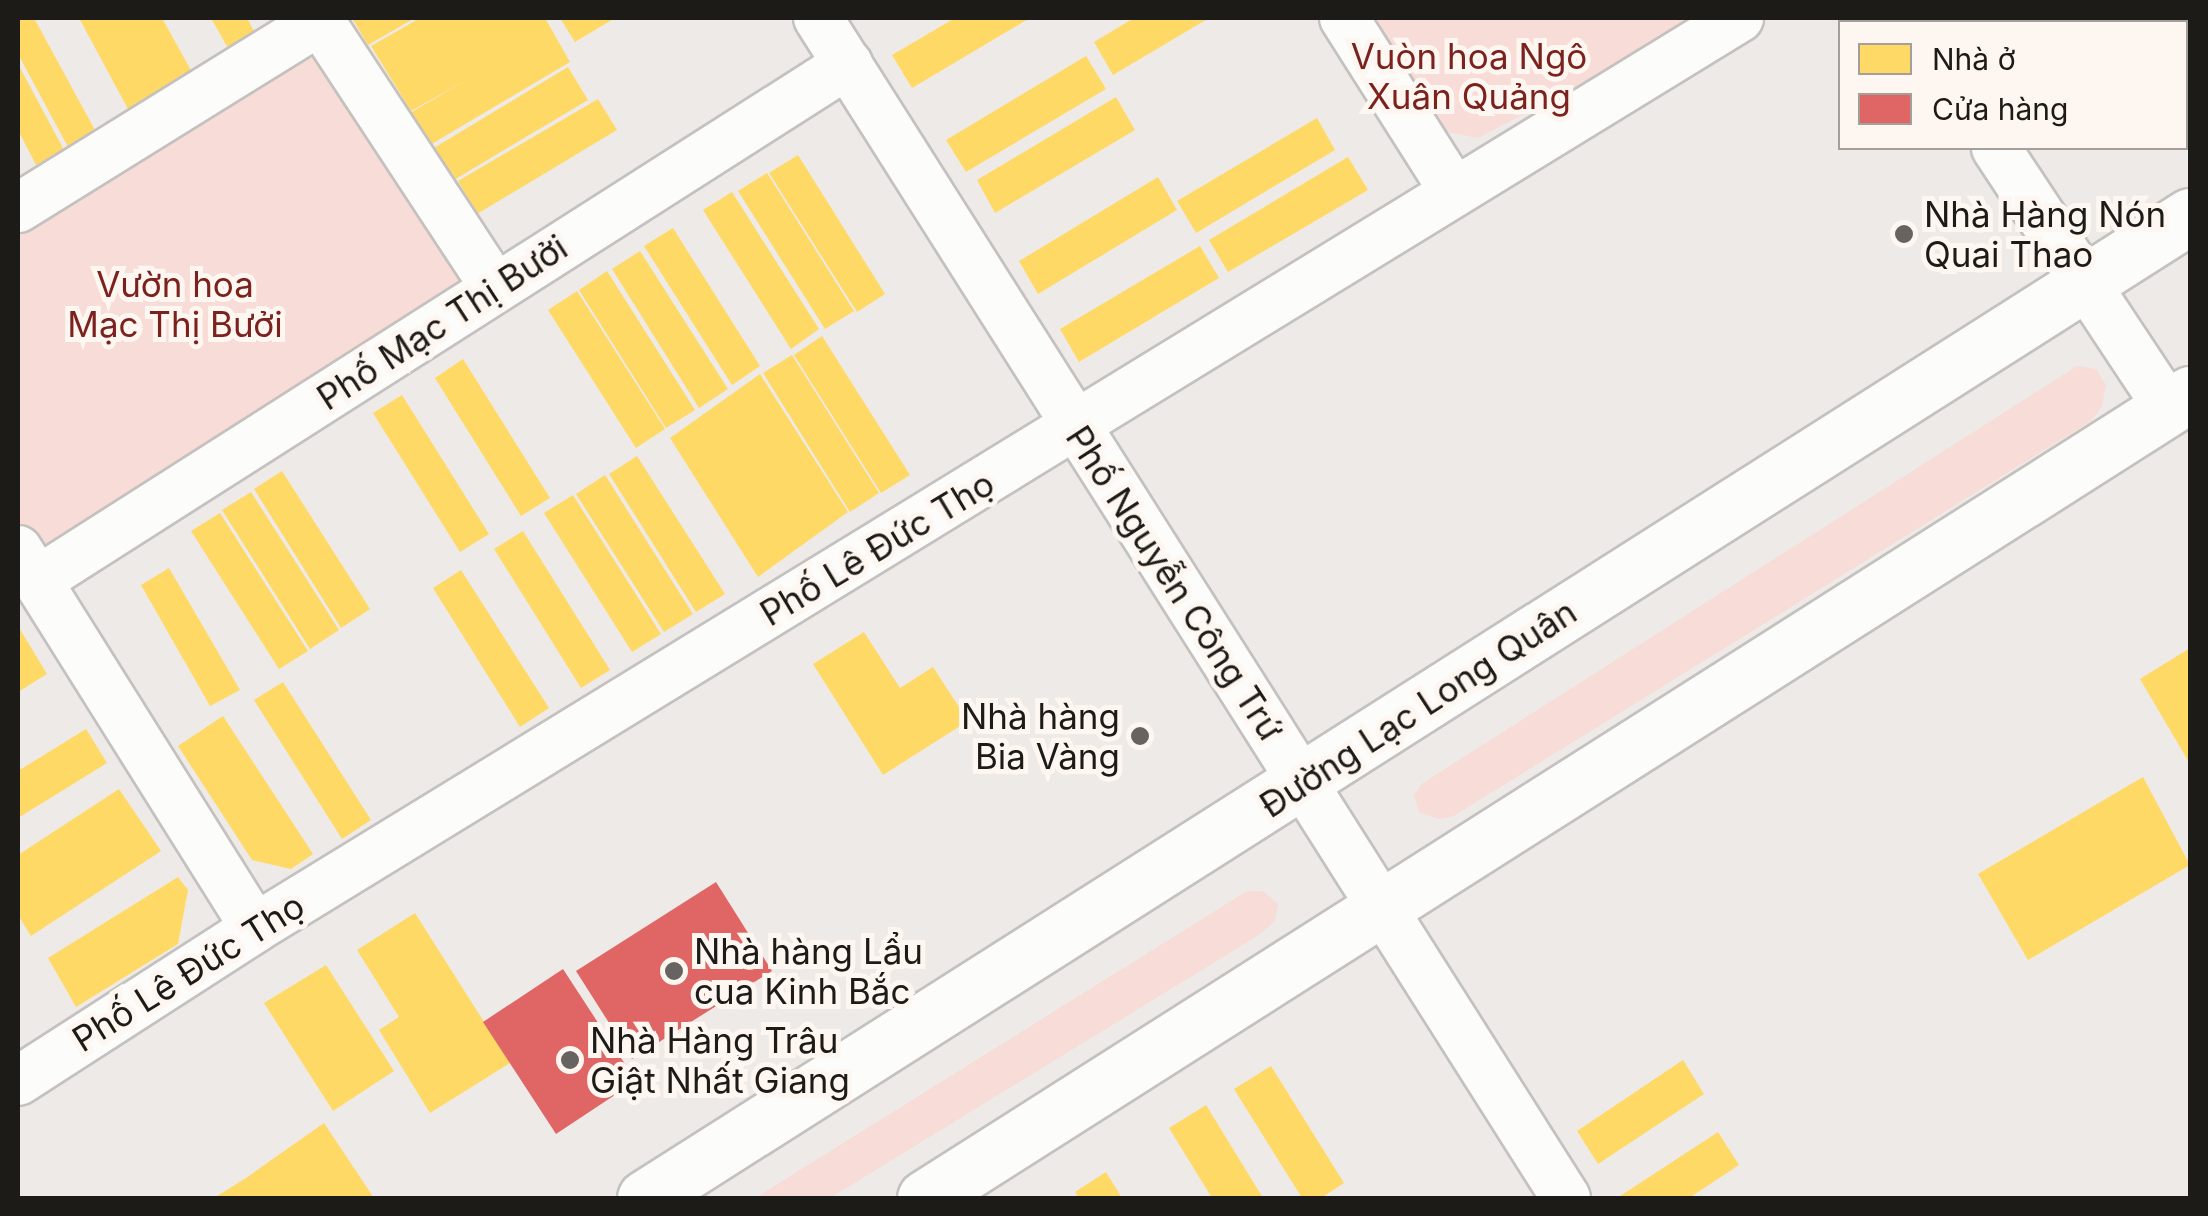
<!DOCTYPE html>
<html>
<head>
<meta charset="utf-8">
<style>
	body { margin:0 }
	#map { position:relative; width:2208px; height:1216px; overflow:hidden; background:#eeeae7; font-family:Inter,sans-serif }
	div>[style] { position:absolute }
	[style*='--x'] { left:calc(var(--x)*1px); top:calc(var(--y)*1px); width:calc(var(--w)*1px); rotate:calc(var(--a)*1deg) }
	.green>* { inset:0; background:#f7dcd8 }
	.homes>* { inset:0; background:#ffd966 }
	.shops>* { inset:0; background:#e06666 }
	.roads { filter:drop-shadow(2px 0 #c4c1bf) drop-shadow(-2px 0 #c4c1bf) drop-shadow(0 2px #c4c1bf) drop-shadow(0 -2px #c4c1bf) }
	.minor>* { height:48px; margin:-24px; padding:0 24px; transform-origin:24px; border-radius:24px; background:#fcfcfb }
	.secondary>* { height:55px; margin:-27.5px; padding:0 27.5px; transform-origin:27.5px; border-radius:27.5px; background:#fcfcfb }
	.dots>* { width:28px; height:28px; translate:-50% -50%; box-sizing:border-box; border:5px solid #fef7f1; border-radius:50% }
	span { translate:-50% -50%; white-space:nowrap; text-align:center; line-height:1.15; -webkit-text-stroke:10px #fef7f1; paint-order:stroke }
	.park-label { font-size:35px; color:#7c221e }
	.poi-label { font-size:35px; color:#1d1b18 }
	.left { translate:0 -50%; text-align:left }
	.right { translate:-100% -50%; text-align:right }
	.street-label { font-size:35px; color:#1d1b18 }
	.frame { position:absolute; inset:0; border:20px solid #1d1b18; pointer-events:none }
	.legend { position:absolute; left:1838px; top:20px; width:350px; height:130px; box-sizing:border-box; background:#fef7f1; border:2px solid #a49f9a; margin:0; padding:12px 18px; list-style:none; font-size:30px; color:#1d1b18 }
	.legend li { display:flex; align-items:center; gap:20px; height:50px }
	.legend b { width:50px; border:2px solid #a49f9a }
</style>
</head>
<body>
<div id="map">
	<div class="green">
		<i style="clip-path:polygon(1359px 18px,1705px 18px,1478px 138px,1431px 129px)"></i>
		<i style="clip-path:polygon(300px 48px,331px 56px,472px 270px,460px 302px,62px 554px,29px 548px,18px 531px,18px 225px)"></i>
		<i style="clip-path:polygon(2077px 366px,2096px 369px,2106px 385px,2102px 406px,2091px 421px,1452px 817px,1439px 819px,1419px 812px,1414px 795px,1423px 783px)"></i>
		<i style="clip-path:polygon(1247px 891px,1262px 891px,1278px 904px,1275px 921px,1259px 935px,830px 1198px,755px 1198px)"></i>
	</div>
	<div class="homes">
		<i style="clip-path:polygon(18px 18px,34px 18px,96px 132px,68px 147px,18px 54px)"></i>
		<i style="clip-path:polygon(79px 18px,162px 18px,193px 74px,128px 109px)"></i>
		<i style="clip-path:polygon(211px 18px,247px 18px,255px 33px,228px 48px)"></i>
		<i style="clip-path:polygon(352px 18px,415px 18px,368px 45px)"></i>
		<i style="clip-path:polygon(420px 18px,545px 18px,570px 62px,430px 145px,410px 113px,466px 80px,411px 111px,371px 46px)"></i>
		<i style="clip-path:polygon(560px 18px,615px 18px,575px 42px)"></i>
		<i style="clip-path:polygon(955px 18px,1030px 18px,912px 88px,892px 55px)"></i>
		<i style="clip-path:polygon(1134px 18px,1209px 18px,1113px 75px,1094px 42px)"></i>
		<i style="clip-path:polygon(1086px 56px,1106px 89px,966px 172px,946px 140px)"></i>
		<i style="clip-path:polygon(18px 64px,64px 150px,36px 165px,18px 130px)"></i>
		<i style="clip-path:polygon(568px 67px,588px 100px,449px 183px,429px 151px)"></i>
		<i style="clip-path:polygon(1116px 97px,1135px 130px,995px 213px,977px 180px)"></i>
		<i style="clip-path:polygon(598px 99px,617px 130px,477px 214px,458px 181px)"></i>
		<i style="clip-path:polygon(1317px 118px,1335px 150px,1196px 233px,1177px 201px)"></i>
		<i style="clip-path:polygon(798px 155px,885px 294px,857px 312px,769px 173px)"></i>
		<i style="clip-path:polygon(1348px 157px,1368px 190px,1228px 272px,1209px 240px)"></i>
		<i style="clip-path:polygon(767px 173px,854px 311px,825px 329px,738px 191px)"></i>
		<i style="clip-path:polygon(1158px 177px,1177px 210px,1038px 294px,1019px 261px)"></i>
		<i style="clip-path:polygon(732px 192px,819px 329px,791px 349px,703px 210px)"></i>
		<i style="clip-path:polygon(673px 228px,760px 366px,732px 385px,644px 246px)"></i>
		<i style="clip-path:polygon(1200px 246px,1219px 278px,1079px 362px,1060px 329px)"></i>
		<i style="clip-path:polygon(640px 251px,728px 389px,699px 408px,612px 269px)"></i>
		<i style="clip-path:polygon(607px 271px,695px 410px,666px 428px,579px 290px)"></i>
		<i style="clip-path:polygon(577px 291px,665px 429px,636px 448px,548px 310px)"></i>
		<i style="clip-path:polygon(822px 336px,910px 475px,881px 493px,794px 355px)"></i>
		<i style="clip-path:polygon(792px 355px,879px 493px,850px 512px,763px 373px)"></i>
		<i style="clip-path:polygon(463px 359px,550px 498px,521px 516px,435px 378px)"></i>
		<i style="clip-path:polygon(760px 374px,848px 512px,758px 577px,670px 438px)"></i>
		<i style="clip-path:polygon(402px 395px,489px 534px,460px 552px,373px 413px)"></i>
		<i style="clip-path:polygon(637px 456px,725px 594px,696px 612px,609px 474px)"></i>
		<i style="clip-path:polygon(282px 471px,370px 609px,341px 628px,254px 489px)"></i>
		<i style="clip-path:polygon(605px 475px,693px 614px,664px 632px,576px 494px)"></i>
		<i style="clip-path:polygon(251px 492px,339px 630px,310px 649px,222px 510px)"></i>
		<i style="clip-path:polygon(573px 495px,661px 634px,632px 652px,544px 513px)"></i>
		<i style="clip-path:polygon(220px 513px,308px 651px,279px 669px,191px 531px)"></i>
		<i style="clip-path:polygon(523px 531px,610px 670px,581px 688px,494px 549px)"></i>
		<i style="clip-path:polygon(169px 568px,240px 690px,210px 706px,141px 585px)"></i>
		<i style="clip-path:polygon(461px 570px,549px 708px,520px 727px,433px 588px)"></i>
		<i style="clip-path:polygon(18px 626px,47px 674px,18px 692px)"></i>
		<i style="clip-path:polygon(864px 632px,900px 688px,933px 667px,968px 721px,883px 775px,813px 664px)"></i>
		<i style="clip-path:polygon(2190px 648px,2190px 764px,2140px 679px)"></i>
		<i style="clip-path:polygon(283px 682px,371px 820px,342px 839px,254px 700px)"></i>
		<i style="clip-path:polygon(223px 716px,313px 854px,291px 869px,252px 860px,178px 746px)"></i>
		<i style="clip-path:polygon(86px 729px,107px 763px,18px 818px,18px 771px)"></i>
		<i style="clip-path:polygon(2143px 777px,2190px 865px,2028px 960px,1978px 874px)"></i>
		<i style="clip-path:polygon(119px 789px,161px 851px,31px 936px,18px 915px,18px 855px)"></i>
		<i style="clip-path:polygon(178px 877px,188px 890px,178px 944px,76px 1007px,48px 958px)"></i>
		<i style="clip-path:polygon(415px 913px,510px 1063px,430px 1113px,379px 1030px,399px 1017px,357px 950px)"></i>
		<i style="clip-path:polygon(326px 965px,394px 1071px,333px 1111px,264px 1003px)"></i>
		<i style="clip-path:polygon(1683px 1060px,1704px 1094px,1598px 1164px,1577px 1131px)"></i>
		<i style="clip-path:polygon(1271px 1066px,1344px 1183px,1321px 1198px,1302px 1198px,1234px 1089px)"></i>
		<i style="clip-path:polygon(1206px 1105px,1263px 1198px,1212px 1198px,1169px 1128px)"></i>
		<i style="clip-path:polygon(324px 1123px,374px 1198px,214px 1198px,246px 1178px)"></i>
		<i style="clip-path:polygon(1718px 1132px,1739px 1165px,1689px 1198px,1617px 1198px)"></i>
		<i style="clip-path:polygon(1106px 1172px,1122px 1198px,1079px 1198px,1075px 1192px)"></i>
	</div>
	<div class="shops">
		<i style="clip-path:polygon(716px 882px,772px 971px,632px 1059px,576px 971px)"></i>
		<i style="clip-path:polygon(563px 969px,636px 1081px,556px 1134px,483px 1022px)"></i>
	</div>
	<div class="roads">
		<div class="minor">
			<i style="--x:318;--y:18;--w:322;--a:56.7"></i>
			<i style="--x:818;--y:18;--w:1397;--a:57.63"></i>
			<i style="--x:1344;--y:18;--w:204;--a:57.6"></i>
			<i style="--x:1915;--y:18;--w:5;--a:53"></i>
			<i style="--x:1996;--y:148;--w:313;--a:56.5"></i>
			<i style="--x:18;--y:208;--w:360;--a:-31.8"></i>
			<i style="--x:18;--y:550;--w:446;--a:57.9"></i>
			<i style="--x:37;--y:581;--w:962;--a:-32.52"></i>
			<i style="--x:18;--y:1081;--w:282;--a:-32.8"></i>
			<i style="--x:255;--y:928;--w:1741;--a:-31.52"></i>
		</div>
		<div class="secondary">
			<i style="--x:645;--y:1198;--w:1831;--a:-32.44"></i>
			<i style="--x:925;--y:1198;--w:1499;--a:-32.44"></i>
		</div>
	</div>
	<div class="dots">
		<i style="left:1904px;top:234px;background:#666360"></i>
		<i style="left:1140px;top:736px;background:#666360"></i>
		<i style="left:674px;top:971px;background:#666360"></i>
		<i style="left:570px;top:1060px;background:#666360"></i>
	</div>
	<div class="park-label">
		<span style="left:1469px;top:76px">Vuòn hoa Ngô<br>Xuân Quảng</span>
		<span style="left:175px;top:304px">Vườn hoa<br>Mạc Thị Bưởi</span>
	</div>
	<div class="poi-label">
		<span class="left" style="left:1924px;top:234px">Nhà Hàng Nón<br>Quai Thao</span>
		<span class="right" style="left:1120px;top:736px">Nhà hàng<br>Bia Vàng</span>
		<span class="left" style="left:694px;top:971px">Nhà hàng Lẩu<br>cua Kinh Bắc</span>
		<span class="left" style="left:590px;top:1060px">Nhà Hàng Trâu<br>Giật Nhất Giang</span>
	</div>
	<div class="street-label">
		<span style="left:442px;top:322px;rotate:-33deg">Phố Mạc Thị Bưởi</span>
		<span style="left:877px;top:548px;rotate:-31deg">Phố Lê Đức Thọ</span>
		<span style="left:1175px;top:583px;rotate:57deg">Phố Nguyễn Công Trứ</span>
		<span style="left:1418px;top:708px;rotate:-33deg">Đường Lạc Long Quân</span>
		<span style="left:188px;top:972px;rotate:-32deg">Phố Lê Đức Thọ</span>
	</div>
	<div class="frame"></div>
	<ul class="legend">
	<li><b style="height:28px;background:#ffd966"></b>Nhà ở</li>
	<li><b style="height:28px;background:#e06666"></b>Cửa hàng</li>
	</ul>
</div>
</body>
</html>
